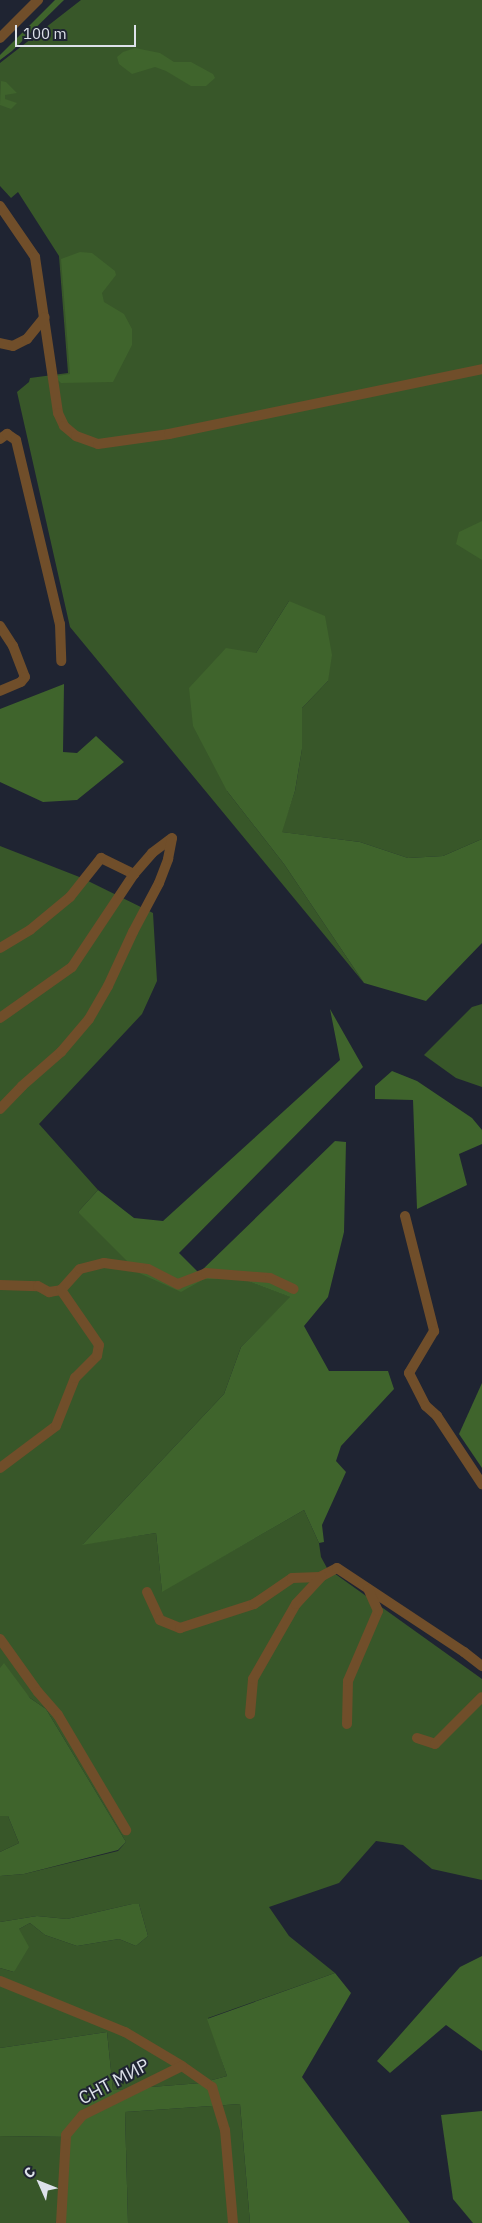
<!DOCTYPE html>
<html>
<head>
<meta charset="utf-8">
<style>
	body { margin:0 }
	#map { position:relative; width:482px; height:2223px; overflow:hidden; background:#1f2432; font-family:"IBM Plex Sans",sans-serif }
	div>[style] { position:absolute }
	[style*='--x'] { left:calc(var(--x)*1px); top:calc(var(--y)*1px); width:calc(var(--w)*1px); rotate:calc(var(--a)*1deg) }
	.green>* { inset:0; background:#385729 }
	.forest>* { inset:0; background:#3f642c }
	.street>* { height:10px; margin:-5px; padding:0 5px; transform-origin:5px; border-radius:5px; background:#704e2a }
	span { translate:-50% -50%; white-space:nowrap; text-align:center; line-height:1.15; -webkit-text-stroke:4px #1f2432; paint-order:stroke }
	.street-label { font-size:18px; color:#dde1ea }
	.north { position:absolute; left:15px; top:2158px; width:50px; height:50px; -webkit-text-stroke:4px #1f2432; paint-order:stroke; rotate:314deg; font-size:14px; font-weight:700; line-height:20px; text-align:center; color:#dde1ea }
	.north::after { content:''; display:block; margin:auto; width:18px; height:22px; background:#dde1ea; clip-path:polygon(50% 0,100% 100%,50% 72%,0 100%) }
	.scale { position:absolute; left:15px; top:25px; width:121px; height:22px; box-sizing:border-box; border:2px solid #dde1ea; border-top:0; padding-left:6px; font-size:15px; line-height:18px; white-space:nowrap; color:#dde1ea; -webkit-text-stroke:4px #1f2432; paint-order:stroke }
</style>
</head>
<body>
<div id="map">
	<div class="green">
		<i style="clip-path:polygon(81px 0,482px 0,482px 839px,443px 856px,408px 858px,360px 842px,281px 832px,295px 791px,302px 749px,302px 708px,328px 681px,289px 601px,256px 653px,227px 791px,284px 864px,364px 983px,70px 627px,17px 392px,29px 382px,30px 378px,68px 373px,59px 256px,18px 192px,11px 198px,0 186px,0 63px)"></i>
		<i style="clip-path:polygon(0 846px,82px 878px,153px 913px,157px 981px,142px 1014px,39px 1124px,98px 1190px,78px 1212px,204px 1279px,243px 1279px,291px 1297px,241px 1347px,224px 1394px,83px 1544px,156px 1533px,162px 1591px,304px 1510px,319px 1543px,321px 1557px,327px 1568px,482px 1679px,482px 1880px,432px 1869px,403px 1845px,376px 1841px,339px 1883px,269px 1907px,289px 1936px,335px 1973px,208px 2018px,227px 2076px,201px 2083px,113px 2090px,107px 2032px,0 2048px,0 1968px,14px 1972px,19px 1929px,30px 1923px,45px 1935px,77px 1946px,119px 1939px,136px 1946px,148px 1936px,139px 1904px,132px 1904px,67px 1919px,37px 1916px,0 1922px,0 1876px,24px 1874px,118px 1851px,126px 1842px,46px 1709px,30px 1698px,0 1668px)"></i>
		<i style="clip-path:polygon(482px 1004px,482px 1087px,456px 1078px,424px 1055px,472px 1007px)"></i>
		<i style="clip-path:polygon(0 1816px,8px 1816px,19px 1843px,0 1852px)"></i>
		<i style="clip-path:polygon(240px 2104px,250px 2223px,128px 2223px,125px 2112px)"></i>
		<i style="clip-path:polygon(0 2136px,69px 2137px,65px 2210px,55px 2223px,0 2223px)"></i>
	</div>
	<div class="forest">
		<i style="clip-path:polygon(55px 0,64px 0,12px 51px,0 60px,0 55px)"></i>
		<i style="clip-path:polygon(135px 48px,160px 53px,174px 62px,191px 62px,213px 74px,215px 78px,206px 86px,191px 86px,166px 71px,155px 67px,132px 74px,119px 64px,117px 57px,123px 52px)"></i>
		<i style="clip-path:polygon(1px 81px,6px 82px,17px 93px,5px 95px,5px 99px,17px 103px,11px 109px,0 105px)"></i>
		<i style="clip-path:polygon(80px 252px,92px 253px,115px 271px,116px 275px,102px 293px,104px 302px,124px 314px,132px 329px,132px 345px,113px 382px,61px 383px,58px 380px,57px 376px,70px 374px,61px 259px)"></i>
		<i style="clip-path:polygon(482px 521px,482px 560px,456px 544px,459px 532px)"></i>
		<i style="clip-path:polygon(289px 601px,325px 616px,332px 655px,328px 681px,302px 708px,302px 749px,295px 791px,282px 832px,360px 842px,408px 858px,443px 856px,482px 839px,482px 943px,426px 1001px,364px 983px,284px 864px,227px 791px,193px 726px,189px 688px,226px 648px,256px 653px)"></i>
		<i style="clip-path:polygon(64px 684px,63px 752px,77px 753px,96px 736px,124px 762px,77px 800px,43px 802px,0 782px,0 709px)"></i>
		<i style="clip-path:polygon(330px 1009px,363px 1067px,179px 1253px,199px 1273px,335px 1141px,346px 1142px,344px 1232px,328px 1297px,304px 1326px,329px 1371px,388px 1371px,394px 1389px,341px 1446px,336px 1461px,346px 1472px,322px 1525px,324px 1542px,319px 1543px,304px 1510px,162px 1592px,156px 1533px,82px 1545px,224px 1394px,241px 1347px,290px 1297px,242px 1279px,204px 1279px,181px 1292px,139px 1273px,78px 1212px,98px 1190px,134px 1218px,163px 1221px,340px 1060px)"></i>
		<i style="clip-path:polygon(392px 1071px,417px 1081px,472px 1118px,482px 1130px,482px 1144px,459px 1154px,467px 1185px,417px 1209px,413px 1100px,375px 1099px,375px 1086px)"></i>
		<i style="clip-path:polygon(482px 1383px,482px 1468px,459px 1434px)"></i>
		<i style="clip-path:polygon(4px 1663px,30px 1698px,46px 1709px,126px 1842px,118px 1850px,24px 1874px,0 1876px,0 1852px,19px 1843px,8px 1816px,0 1816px,0 1668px)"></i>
		<i style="clip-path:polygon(132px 1904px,139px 1904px,148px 1936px,136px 1946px,119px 1939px,77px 1946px,45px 1935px,30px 1923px,19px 1929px,29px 1947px,14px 1972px,0 1968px,0 1922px,37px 1916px,67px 1919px)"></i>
		<i style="clip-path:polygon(482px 1956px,482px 2051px,446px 2025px,390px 2073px,377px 2061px,460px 1967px)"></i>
		<i style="clip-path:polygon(335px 1973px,351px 1993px,302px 2077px,410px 2223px,250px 2223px,240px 2104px,125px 2112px,128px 2223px,55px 2223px,65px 2210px,69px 2137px,0 2136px,0 2048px,107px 2032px,113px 2090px,201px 2083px,227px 2076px,207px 2019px)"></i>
		<i style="clip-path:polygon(482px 2111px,482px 2223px,473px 2223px,453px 2199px,441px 2115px)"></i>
	</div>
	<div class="street">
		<i style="--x:0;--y:38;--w:54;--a:-45"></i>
		<i style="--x:0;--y:206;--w:62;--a:55.5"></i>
		<i style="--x:35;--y:257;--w:158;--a:81.6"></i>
		<i style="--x:58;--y:413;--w:14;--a:65"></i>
		<i style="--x:64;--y:426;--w:16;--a:40"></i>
		<i style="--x:76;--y:436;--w:23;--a:20"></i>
		<i style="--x:98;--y:444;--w:72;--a:-8"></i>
		<i style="--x:169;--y:434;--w:320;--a:-11.7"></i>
		<i style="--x:0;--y:343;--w:13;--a:13"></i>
		<i style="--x:13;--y:346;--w:16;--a:-27"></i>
		<i style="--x:27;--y:339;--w:28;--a:-51"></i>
		<i style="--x:0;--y:439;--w:9;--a:-36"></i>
		<i style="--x:7;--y:434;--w:11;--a:34"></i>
		<i style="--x:16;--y:440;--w:189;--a:76.6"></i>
		<i style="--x:60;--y:624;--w:37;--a:88"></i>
		<i style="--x:0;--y:626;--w:24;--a:57"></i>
		<i style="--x:13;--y:646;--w:33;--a:69"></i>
		<i style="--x:25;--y:677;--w:6;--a:129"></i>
		<i style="--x:21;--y:682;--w:23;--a:157"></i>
		<i style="--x:0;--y:948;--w:35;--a:-31"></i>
		<i style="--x:30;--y:930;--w:52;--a:-39.5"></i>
		<i style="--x:70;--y:897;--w:50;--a:-51.5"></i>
		<i style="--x:101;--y:858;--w:37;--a:26"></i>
		<i style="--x:134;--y:874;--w:28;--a:-49"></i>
		<i style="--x:152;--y:853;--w:25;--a:-37"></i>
		<i style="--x:0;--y:1018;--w:88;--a:-35.3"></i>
		<i style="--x:72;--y:967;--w:112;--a:-56.3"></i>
		<i style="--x:0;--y:1109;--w:32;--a:-46"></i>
		<i style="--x:22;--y:1086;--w:52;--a:-41.1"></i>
		<i style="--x:61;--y:1052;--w:43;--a:-49.7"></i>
		<i style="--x:89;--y:1019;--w:38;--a:-60"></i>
		<i style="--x:108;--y:986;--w:60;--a:-65.2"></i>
		<i style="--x:133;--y:932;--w:55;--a:-62"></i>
		<i style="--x:159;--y:883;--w:26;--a:-69"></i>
		<i style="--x:168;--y:859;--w:21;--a:-79"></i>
		<i style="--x:405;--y:1216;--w:119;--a:75.8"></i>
		<i style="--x:434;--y:1331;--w:49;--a:120.8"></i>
		<i style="--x:409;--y:1373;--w:37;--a:63"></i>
		<i style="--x:426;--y:1406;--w:15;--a:42"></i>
		<i style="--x:437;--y:1416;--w:82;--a:56.5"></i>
		<i style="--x:0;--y:1285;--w:38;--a:2"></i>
		<i style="--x:38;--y:1286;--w:13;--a:29"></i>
		<i style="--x:49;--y:1292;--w:12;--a:-9"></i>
		<i style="--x:61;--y:1290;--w:28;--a:-48"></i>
		<i style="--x:80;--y:1269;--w:25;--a:-14"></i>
		<i style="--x:104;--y:1263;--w:44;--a:7.8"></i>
		<i style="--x:148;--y:1269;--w:34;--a:27"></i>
		<i style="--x:178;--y:1284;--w:30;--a:-21"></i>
		<i style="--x:206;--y:1273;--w:64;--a:4.5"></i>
		<i style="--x:270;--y:1278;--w:26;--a:25"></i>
		<i style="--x:0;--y:1468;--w:70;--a:-36.9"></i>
		<i style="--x:56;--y:1426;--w:52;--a:-68.4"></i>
		<i style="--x:75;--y:1378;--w:31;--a:-45"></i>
		<i style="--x:97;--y:1356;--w:11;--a:-80"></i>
		<i style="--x:99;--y:1345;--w:67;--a:-124.6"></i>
		<i style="--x:147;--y:1592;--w:31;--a:65"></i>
		<i style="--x:160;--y:1620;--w:22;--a:22"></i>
		<i style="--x:180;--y:1628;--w:78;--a:-18"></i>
		<i style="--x:254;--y:1604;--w:46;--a:-34.4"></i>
		<i style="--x:292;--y:1578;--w:28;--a:-2"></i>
		<i style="--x:320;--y:1577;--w:19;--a:-28"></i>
		<i style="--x:337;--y:1568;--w:152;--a:33.5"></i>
		<i style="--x:464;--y:1652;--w:23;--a:38"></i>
		<i style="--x:0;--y:1639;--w:65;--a:54.4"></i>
		<i style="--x:38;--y:1692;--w:30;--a:49"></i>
		<i style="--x:58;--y:1715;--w:134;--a:59.4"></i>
		<i style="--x:250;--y:1714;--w:35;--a:-85"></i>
		<i style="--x:253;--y:1679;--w:86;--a:-60.2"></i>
		<i style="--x:296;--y:1604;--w:38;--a:-47"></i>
		<i style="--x:347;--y:1724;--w:43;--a:-88.7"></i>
		<i style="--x:348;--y:1681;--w:76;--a:-66.8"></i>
		<i style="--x:378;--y:1611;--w:24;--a:-114"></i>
		<i style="--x:417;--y:1738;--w:19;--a:18"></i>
		<i style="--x:435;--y:1744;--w:66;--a:-45"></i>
		<i style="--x:0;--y:1981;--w:135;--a:22.2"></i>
		<i style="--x:125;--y:2032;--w:66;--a:30.8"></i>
		<i style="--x:182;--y:2066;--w:37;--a:35"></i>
		<i style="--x:212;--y:2087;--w:45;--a:73.2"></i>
		<i style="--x:225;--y:2130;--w:93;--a:85.1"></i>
		<i style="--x:61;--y:2223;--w:88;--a:-86.7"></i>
		<i style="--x:66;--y:2135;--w:26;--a:-50"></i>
		<i style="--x:83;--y:2115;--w:110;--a:-26.3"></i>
	</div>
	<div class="street-label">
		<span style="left:114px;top:2082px;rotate:-28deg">СНТ МИР</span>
	</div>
	<div class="north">С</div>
	<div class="scale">100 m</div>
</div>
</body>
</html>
